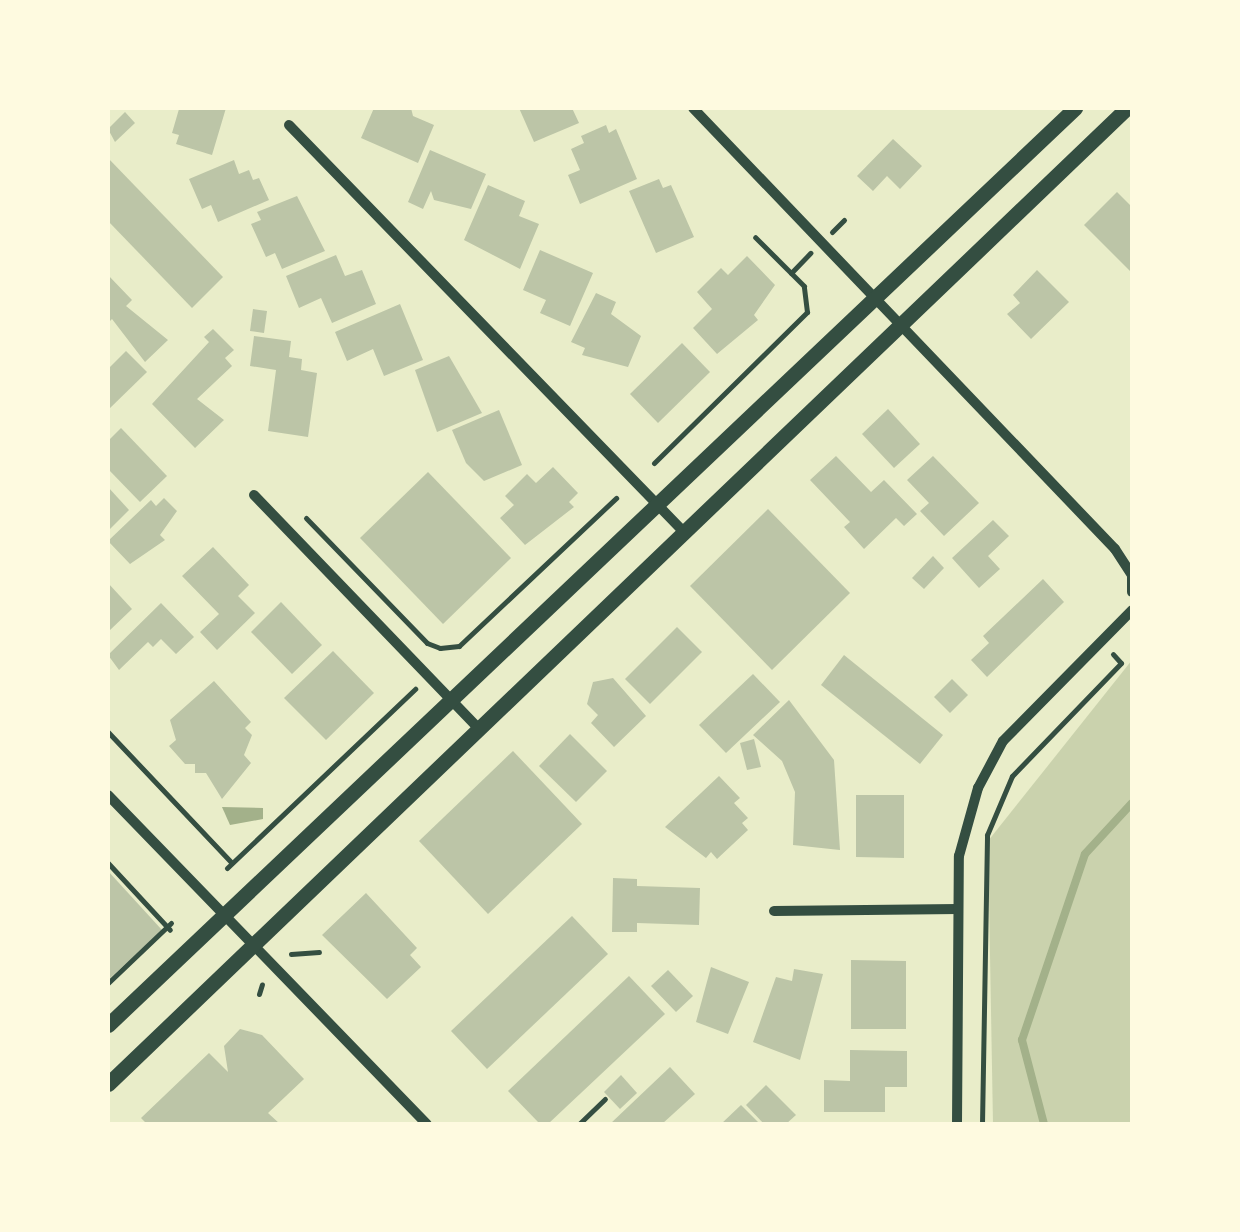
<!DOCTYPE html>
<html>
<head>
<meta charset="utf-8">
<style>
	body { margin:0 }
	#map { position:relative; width:1240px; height:1232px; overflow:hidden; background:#e9edc9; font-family:"Playfair Display",serif }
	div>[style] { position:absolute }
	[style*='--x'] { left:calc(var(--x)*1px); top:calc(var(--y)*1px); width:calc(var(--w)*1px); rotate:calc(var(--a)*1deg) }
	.green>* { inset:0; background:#cad2ad }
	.water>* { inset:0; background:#a3b18a }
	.stream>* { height:8px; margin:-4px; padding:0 4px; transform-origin:4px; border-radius:4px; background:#a3b18a }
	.building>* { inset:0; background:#bcc5a7 }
	.path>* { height:5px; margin:-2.5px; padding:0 2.5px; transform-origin:2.5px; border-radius:2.5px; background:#344e41 }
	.service>* { height:5px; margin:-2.5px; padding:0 2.5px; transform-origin:2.5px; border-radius:2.5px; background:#344e41 }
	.minor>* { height:10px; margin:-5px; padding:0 5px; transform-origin:5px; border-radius:5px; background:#344e41 }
	.secondary>* { height:15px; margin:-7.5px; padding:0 7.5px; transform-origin:7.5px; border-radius:7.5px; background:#344e41 }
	span { translate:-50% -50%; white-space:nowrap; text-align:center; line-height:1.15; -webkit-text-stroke:8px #fefae0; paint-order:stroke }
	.frame { position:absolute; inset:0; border:110px solid #fefae0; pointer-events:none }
</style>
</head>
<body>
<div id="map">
	<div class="green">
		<i style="clip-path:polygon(1132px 660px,1132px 1124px,993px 1124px,988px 841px)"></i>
	</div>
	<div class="water">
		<i style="clip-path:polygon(222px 807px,263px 808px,263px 819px,230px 825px)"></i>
	</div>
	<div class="stream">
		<i style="--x:1044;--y:1124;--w:87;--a:-104.7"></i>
		<i style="--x:1022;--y:1040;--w:196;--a:-71.3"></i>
		<i style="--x:1085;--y:854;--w:69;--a:-47.3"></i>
	</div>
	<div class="building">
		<i style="clip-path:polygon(187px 108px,226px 108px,212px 155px,176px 144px,179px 135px,172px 133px,179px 109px)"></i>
		<i style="clip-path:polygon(374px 108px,411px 108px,413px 116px,434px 125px,418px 163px,361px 138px)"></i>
		<i style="clip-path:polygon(519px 108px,572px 108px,579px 123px,534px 142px)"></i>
		<i style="clip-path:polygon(125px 112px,135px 123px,115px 142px,108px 129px)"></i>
		<i style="clip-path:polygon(606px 125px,609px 133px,616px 129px,637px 179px,580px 204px,568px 175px,580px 170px,571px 149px,584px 143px,581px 136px)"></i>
		<i style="clip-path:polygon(893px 139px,922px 166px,900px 189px,887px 176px,873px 191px,857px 176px)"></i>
		<i style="clip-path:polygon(430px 150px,486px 174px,471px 209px,434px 200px,431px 191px,423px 209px,408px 202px)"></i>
		<i style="clip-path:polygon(108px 158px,223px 277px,192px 308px,108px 221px)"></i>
		<i style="clip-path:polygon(234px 160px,239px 174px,249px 170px,253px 180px,259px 178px,269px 200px,218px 222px,211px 205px,202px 209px,189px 179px)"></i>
		<i style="clip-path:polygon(659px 179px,663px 188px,671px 185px,694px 237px,656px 253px,629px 191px)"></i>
		<i style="clip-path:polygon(488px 185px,525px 201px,519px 216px,539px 224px,520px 269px,464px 240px)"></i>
		<i style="clip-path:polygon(1117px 192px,1132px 207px,1132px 273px,1084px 225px)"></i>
		<i style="clip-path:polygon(297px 196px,325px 251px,282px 269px,275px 253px,266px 257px,251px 224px,261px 220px,257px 212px)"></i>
		<i style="clip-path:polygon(540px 250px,593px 273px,570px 326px,540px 313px,546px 300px,523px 290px)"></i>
		<i style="clip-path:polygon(336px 255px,345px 276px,362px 270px,376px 304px,332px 323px,321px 298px,299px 308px,286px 276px)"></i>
		<i style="clip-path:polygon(747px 256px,775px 285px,754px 315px,758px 320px,717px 354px,693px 328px,712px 309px,697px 292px,721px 268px,728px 275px)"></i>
		<i style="clip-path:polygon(1037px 270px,1069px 302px,1031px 339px,1007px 314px,1020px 303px,1013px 295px)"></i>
		<i style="clip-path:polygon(108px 275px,132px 300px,126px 306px,168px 340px,145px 362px,112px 319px,108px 323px)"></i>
		<i style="clip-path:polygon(596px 293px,616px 302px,611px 314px,641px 336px,628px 367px,582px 355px,585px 348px,571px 342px)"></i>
		<i style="clip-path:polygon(400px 304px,423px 360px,384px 376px,373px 349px,347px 361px,335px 332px)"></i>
		<i style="clip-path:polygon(253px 309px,267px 311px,264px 333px,250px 331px)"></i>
		<i style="clip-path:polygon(213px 329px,234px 350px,225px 358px,232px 366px,197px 399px,224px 420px,195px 448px,152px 404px,209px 342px,204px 337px)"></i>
		<i style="clip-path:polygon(254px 336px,291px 341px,289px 357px,302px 359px,301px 370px,317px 373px,308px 437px,268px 431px,276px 370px,250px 366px)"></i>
		<i style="clip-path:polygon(682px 343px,710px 372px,658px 423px,630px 394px)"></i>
		<i style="clip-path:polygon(126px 351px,147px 372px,108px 410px,108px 369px)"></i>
		<i style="clip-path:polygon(449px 356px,482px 413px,437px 432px,415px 370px)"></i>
		<i style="clip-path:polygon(888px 409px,920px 444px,894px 468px,862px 434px)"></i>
		<i style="clip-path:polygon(499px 410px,522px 465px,484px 481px,466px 463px,452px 430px)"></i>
		<i style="clip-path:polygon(121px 428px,167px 476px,140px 502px,108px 469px,108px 441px)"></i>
		<i style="clip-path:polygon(836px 456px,871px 492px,884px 480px,917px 514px,904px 526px,896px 518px,864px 549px,844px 527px,850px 522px,810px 480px)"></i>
		<i style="clip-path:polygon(933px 456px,979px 503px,944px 536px,920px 511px,929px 503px,907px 480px)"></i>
		<i style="clip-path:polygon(553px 467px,578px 493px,569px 502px,574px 507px,525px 545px,500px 518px,514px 505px,505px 496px,527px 474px,536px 483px)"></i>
		<i style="clip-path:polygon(428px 472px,511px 558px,443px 624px,360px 538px)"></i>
		<i style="clip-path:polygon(108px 487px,129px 510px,108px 531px)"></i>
		<i style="clip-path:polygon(164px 498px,177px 511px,160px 535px,165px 540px,130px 564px,108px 541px,151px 500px,156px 506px)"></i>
		<i style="clip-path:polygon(768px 509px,850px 593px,772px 670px,690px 586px)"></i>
		<i style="clip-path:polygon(993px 520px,1009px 536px,988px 556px,1000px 569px,979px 588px,952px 558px)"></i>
		<i style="clip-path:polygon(213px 547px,249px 585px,238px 596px,255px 613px,217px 650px,200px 632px,219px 614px,182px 576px)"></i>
		<i style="clip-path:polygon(933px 556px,944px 568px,924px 589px,912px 578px)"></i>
		<i style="clip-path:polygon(1043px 579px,1064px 602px,987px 677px,971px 660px,989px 643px,983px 636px)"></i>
		<i style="clip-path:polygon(108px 583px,132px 609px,108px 632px)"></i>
		<i style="clip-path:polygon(281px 602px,322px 645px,292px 674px,251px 632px)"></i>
		<i style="clip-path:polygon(161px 603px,194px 637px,176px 654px,161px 639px,153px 647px,148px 642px,119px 670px,108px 655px)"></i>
		<i style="clip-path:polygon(677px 627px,702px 652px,650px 704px,625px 679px)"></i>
		<i style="clip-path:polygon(333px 651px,374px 693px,326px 740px,284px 698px)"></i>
		<i style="clip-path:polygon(844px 655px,943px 735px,920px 764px,821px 685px)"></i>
		<i style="clip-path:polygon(753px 674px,780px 702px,726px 753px,699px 725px)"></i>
		<i style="clip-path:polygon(613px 678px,646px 716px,614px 747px,591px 723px,598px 715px,587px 704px,593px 682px)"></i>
		<i style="clip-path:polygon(952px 679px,968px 695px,950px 713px,934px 697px)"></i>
		<i style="clip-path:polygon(214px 681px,251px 722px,245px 728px,252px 735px,244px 755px,251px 763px,222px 799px,206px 773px,195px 773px,195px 764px,185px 764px,169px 746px,176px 740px,170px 720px)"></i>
		<i style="clip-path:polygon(789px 700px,834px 760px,840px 850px,793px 845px,795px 792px,782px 761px,753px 735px)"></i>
		<i style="clip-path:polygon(570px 734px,607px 771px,576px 802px,539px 766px)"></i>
		<i style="clip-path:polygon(754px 739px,761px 767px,747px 770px,740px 743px)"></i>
		<i style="clip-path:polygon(513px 751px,582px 824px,488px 914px,419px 841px)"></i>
		<i style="clip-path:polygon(719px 776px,740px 798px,734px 803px,748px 818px,742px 823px,748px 830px,717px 859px,711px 852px,706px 858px,665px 827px)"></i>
		<i style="clip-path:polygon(856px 795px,904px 795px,904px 858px,856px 857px)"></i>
		<i style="clip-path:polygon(108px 871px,162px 930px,108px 980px)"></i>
		<i style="clip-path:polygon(613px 878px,637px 879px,637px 886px,700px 888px,699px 925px,637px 923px,637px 932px,612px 932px)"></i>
		<i style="clip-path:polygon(366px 893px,417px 948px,410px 955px,421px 967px,387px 999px,322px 935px)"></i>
		<i style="clip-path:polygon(572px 916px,608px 954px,487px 1069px,451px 1031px)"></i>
		<i style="clip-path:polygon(851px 960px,906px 961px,906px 1029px,851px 1029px)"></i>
		<i style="clip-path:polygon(711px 967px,749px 982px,728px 1034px,696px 1022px)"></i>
		<i style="clip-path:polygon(794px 969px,823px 974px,800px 1060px,753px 1042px,776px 977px,792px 981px)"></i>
		<i style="clip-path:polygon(668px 970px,693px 996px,676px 1012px,651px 986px)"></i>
		<i style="clip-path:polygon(629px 976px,665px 1014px,548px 1124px,540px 1124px,508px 1091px)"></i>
		<i style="clip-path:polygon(240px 1029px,262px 1035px,304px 1079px,268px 1113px,280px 1124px,147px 1124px,141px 1118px,209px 1053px,228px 1072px,224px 1046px)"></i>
		<i style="clip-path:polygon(850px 1050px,907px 1051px,907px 1087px,885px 1087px,885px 1112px,824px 1112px,824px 1080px,850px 1081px)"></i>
		<i style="clip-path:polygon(670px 1067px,695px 1094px,662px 1124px,610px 1124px)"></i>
		<i style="clip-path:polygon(621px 1075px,637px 1093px,620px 1109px,604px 1092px)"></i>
		<i style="clip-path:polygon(766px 1085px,796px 1115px,786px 1124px,764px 1124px,746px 1105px)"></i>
		<i style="clip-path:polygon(741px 1105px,760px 1124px,721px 1124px)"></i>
	</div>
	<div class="path">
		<i style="--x:832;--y:232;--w:17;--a:-45"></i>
		<i style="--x:791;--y:273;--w:28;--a:-46"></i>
		<i style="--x:654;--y:463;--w:215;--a:-44.6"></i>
		<i style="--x:807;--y:312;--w:26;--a:-97"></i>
		<i style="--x:804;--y:286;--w:69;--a:-135"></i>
		<i style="--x:306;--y:518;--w:174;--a:45.9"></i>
		<i style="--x:427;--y:643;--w:14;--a:21"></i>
		<i style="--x:440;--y:648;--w:19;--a:-6"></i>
		<i style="--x:459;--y:646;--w:216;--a:-43.3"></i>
		<i style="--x:108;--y:732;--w:180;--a:46.6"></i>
		<i style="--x:108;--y:863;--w:91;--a:47.2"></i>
		<i style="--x:227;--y:868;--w:260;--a:-43.6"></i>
		<i style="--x:291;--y:954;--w:28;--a:-4"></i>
		<i style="--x:108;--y:983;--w:87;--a:-43.6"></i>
		<i style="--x:259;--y:994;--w:10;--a:-73"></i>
		<i style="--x:982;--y:1124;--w:289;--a:-89"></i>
		<i style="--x:987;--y:835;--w:64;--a:-67"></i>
		<i style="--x:1012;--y:776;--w:157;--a:-46"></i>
		<i style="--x:1121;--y:663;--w:12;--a:-132"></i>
	</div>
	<div class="service">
		<i style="--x:579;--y:1124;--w:36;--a:-44"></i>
	</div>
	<div class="minor">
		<i style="--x:693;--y:108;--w:610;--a:46.26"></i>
		<i style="--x:1115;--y:549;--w:31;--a:57"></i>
		<i style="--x:1132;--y:575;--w:17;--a:90"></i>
		<i style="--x:289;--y:125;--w:567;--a:45.86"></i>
		<i style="--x:254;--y:495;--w:325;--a:46.1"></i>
		<i style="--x:108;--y:795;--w:458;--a:45.9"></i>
		<i style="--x:774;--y:911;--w:184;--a:-0.6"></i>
		<i style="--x:957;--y:1124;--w:268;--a:-89.6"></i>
		<i style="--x:959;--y:856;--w:71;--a:-74.4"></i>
		<i style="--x:978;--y:788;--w:53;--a:-62"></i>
		<i style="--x:1003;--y:741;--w:184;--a:-45.4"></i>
	</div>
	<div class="secondary">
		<i style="--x:108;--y:1025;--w:1333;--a:-43.48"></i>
		<i style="--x:108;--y:1084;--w:1411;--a:-43.77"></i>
	</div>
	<div class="frame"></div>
</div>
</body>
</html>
